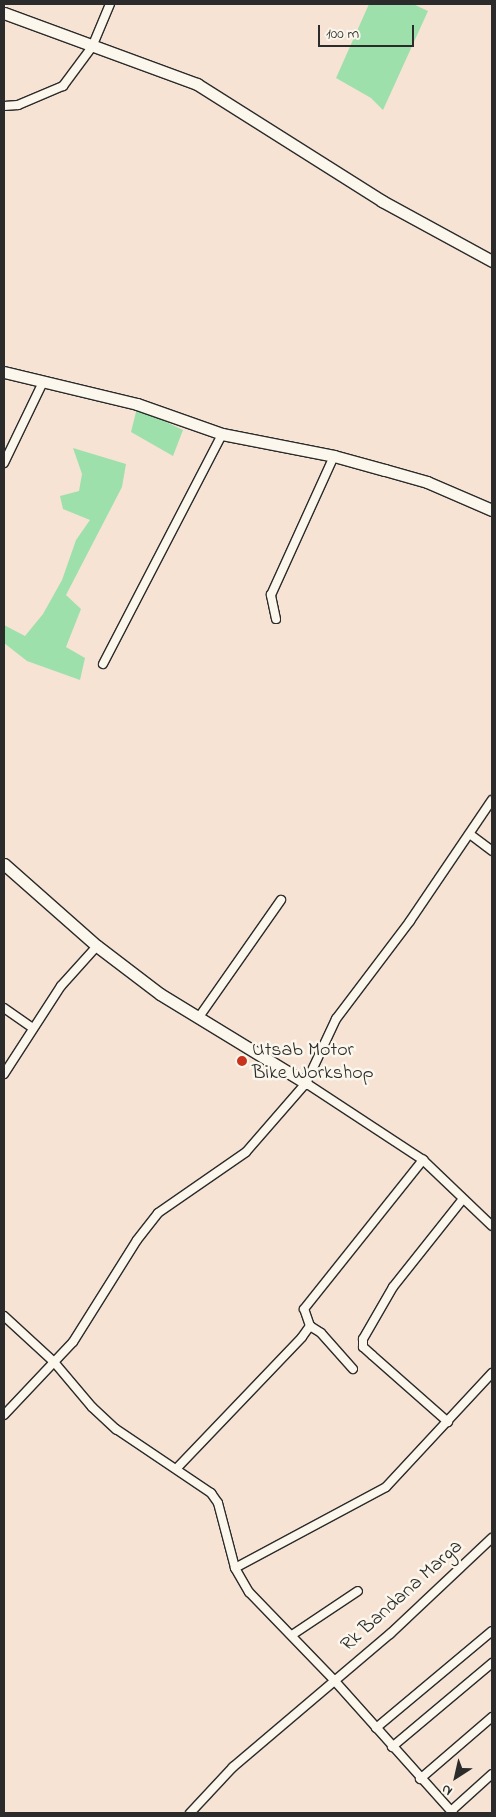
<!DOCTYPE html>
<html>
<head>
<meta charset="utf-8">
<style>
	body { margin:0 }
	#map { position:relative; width:496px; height:1817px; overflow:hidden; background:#f6e3d4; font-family:"Indie Flower",sans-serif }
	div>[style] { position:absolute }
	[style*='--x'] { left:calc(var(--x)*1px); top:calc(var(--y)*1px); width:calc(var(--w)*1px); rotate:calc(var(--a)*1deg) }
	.green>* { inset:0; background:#9ee0ab }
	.roads { filter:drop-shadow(1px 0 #2b2b2b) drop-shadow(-1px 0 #2b2b2b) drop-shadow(0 1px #2b2b2b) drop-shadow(0 -1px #2b2b2b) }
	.street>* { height:8px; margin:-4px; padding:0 4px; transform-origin:4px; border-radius:4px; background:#fbf7ec }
	.secondary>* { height:11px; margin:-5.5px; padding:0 5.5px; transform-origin:5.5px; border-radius:5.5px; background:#fbf7ec }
	.dots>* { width:14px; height:14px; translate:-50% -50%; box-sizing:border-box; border:2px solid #fbf7ec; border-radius:50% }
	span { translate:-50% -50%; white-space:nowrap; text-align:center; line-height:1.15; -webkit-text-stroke:5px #fbf7ec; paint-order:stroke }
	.poi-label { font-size:20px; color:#2b2b2b }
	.left { translate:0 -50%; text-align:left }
	.street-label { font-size:20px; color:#2b2b2b }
	.frame { position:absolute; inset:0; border:5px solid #2b2b2b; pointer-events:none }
	.north { position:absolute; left:431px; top:1752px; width:50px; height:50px; -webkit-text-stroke:4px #fbf7ec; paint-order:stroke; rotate:215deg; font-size:14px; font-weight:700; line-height:20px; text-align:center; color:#2b2b2b }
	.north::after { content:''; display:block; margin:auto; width:18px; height:22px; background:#2b2b2b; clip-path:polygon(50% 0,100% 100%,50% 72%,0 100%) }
	.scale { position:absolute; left:318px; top:25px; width:96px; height:22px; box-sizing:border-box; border:2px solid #2b2b2b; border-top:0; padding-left:6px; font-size:15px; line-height:18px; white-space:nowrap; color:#2b2b2b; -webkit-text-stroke:4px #fbf7ec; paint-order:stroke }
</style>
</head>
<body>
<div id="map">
	<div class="green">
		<i style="clip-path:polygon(369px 4px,413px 4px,428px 11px,383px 110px,371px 98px,336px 78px)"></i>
		<i style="clip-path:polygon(137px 408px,183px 430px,173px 456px,131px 432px)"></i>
		<i style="clip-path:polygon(73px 448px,126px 464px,122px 487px,66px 595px,81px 609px,66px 647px,85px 658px,80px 680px,27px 661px,4px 643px,4px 625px,25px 636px,43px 614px,62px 580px,76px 540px,90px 520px,63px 509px,60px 496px,79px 491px,82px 474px)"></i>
	</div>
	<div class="roads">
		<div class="street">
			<i style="--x:4;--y:106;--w:14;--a:-4"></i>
			<i style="--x:18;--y:105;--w:49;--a:-22.9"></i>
			<i style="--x:63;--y:86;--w:49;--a:-53.4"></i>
			<i style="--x:92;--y:47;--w:47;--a:-67.3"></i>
			<i style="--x:4;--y:463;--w:90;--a:-64.3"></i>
			<i style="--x:276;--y:619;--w:25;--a:-102"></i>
			<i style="--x:271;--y:595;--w:153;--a:-65.6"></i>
			<i style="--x:103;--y:664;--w:259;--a:-62.6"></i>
			<i style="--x:471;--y:835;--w:26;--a:37"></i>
			<i style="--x:4;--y:1008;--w:35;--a:35"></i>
			<i style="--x:199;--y:1017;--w:143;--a:-55"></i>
			<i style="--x:4;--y:1074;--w:105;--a:-57.1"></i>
			<i style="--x:61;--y:986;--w:54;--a:-48"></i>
			<i style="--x:306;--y:1083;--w:140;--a:33.3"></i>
			<i style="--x:423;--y:1160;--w:95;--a:43.7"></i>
			<i style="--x:4;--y:1316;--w:68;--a:42.6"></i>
			<i style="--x:54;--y:1362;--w:59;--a:49.8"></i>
			<i style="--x:92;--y:1407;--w:33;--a:43"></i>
			<i style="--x:116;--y:1429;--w:115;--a:34"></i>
			<i style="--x:211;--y:1493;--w:12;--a:55"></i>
			<i style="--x:218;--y:1503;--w:67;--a:75.3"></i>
			<i style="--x:235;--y:1568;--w:28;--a:60"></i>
			<i style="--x:249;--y:1592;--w:121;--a:46"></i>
			<i style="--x:333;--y:1679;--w:180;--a:48.2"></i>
			<i style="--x:310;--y:1326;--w:13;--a:32"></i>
			<i style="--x:321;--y:1333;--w:48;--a:48.4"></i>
			<i style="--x:4;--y:1415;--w:100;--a:-46.6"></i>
			<i style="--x:73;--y:1342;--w:120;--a:-57.9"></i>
			<i style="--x:137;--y:1240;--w:34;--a:-52"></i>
			<i style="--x:158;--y:1213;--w:107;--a:-34.7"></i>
			<i style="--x:246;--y:1152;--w:91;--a:-49"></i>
			<i style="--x:306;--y:1083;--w:71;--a:-64.9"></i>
			<i style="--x:336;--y:1019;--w:123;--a:-52.9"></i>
			<i style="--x:410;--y:921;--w:146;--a:-55.9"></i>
			<i style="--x:448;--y:1422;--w:101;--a:-138.6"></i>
			<i style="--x:372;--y:1355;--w:12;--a:-138"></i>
			<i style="--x:363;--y:1347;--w:8;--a:-90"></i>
			<i style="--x:363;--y:1339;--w:60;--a:-60"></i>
			<i style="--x:393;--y:1287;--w:112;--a:-51.5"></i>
			<i style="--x:177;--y:1468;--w:181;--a:-46.3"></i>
			<i style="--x:302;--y:1337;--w:14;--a:-54"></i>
			<i style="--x:310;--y:1326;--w:18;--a:-109"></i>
			<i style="--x:304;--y:1309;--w:191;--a:-51.4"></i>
			<i style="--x:235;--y:1568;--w:171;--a:-28.2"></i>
			<i style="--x:386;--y:1487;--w:156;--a:-47.1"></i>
			<i style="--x:292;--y:1635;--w:79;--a:-33.7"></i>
			<i style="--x:376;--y:1728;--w:151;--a:-39.9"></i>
			<i style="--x:392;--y:1747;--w:131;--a:-40"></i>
			<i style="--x:420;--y:1779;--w:95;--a:-40.7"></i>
			<i style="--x:451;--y:1811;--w:55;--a:-42.1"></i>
			<i style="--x:190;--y:1813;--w:63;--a:-46.9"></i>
			<i style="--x:233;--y:1767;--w:206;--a:-40.3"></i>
			<i style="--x:390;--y:1634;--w:140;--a:-43.3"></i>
		</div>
		<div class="secondary">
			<i style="--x:4;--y:13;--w:206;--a:20.2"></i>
			<i style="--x:197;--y:84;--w:219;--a:32.3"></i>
			<i style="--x:382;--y:201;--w:125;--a:28.6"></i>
			<i style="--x:4;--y:372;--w:137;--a:13.5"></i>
			<i style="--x:137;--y:404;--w:90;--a:19.4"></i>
			<i style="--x:222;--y:434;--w:114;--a:11.1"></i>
			<i style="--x:334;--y:456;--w:53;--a:15.4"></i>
			<i style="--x:385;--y:470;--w:44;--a:15.9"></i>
			<i style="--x:427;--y:482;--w:71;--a:23.3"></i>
			<i style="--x:4;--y:864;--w:124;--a:41.4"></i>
			<i style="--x:97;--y:946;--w:79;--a:37.3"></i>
			<i style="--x:160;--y:994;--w:171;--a:31.4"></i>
		</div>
	</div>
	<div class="dots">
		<i style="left:242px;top:1061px;background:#c8321e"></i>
	</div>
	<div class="poi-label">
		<span class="left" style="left:252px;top:1062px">Utsab Motor<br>Bike Workshop</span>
	</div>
	<div class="street-label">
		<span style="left:402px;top:1596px;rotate:-42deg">Rk Bandana Marga</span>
	</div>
	<div class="frame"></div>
	<div class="north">N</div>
	<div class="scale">100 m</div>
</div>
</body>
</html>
